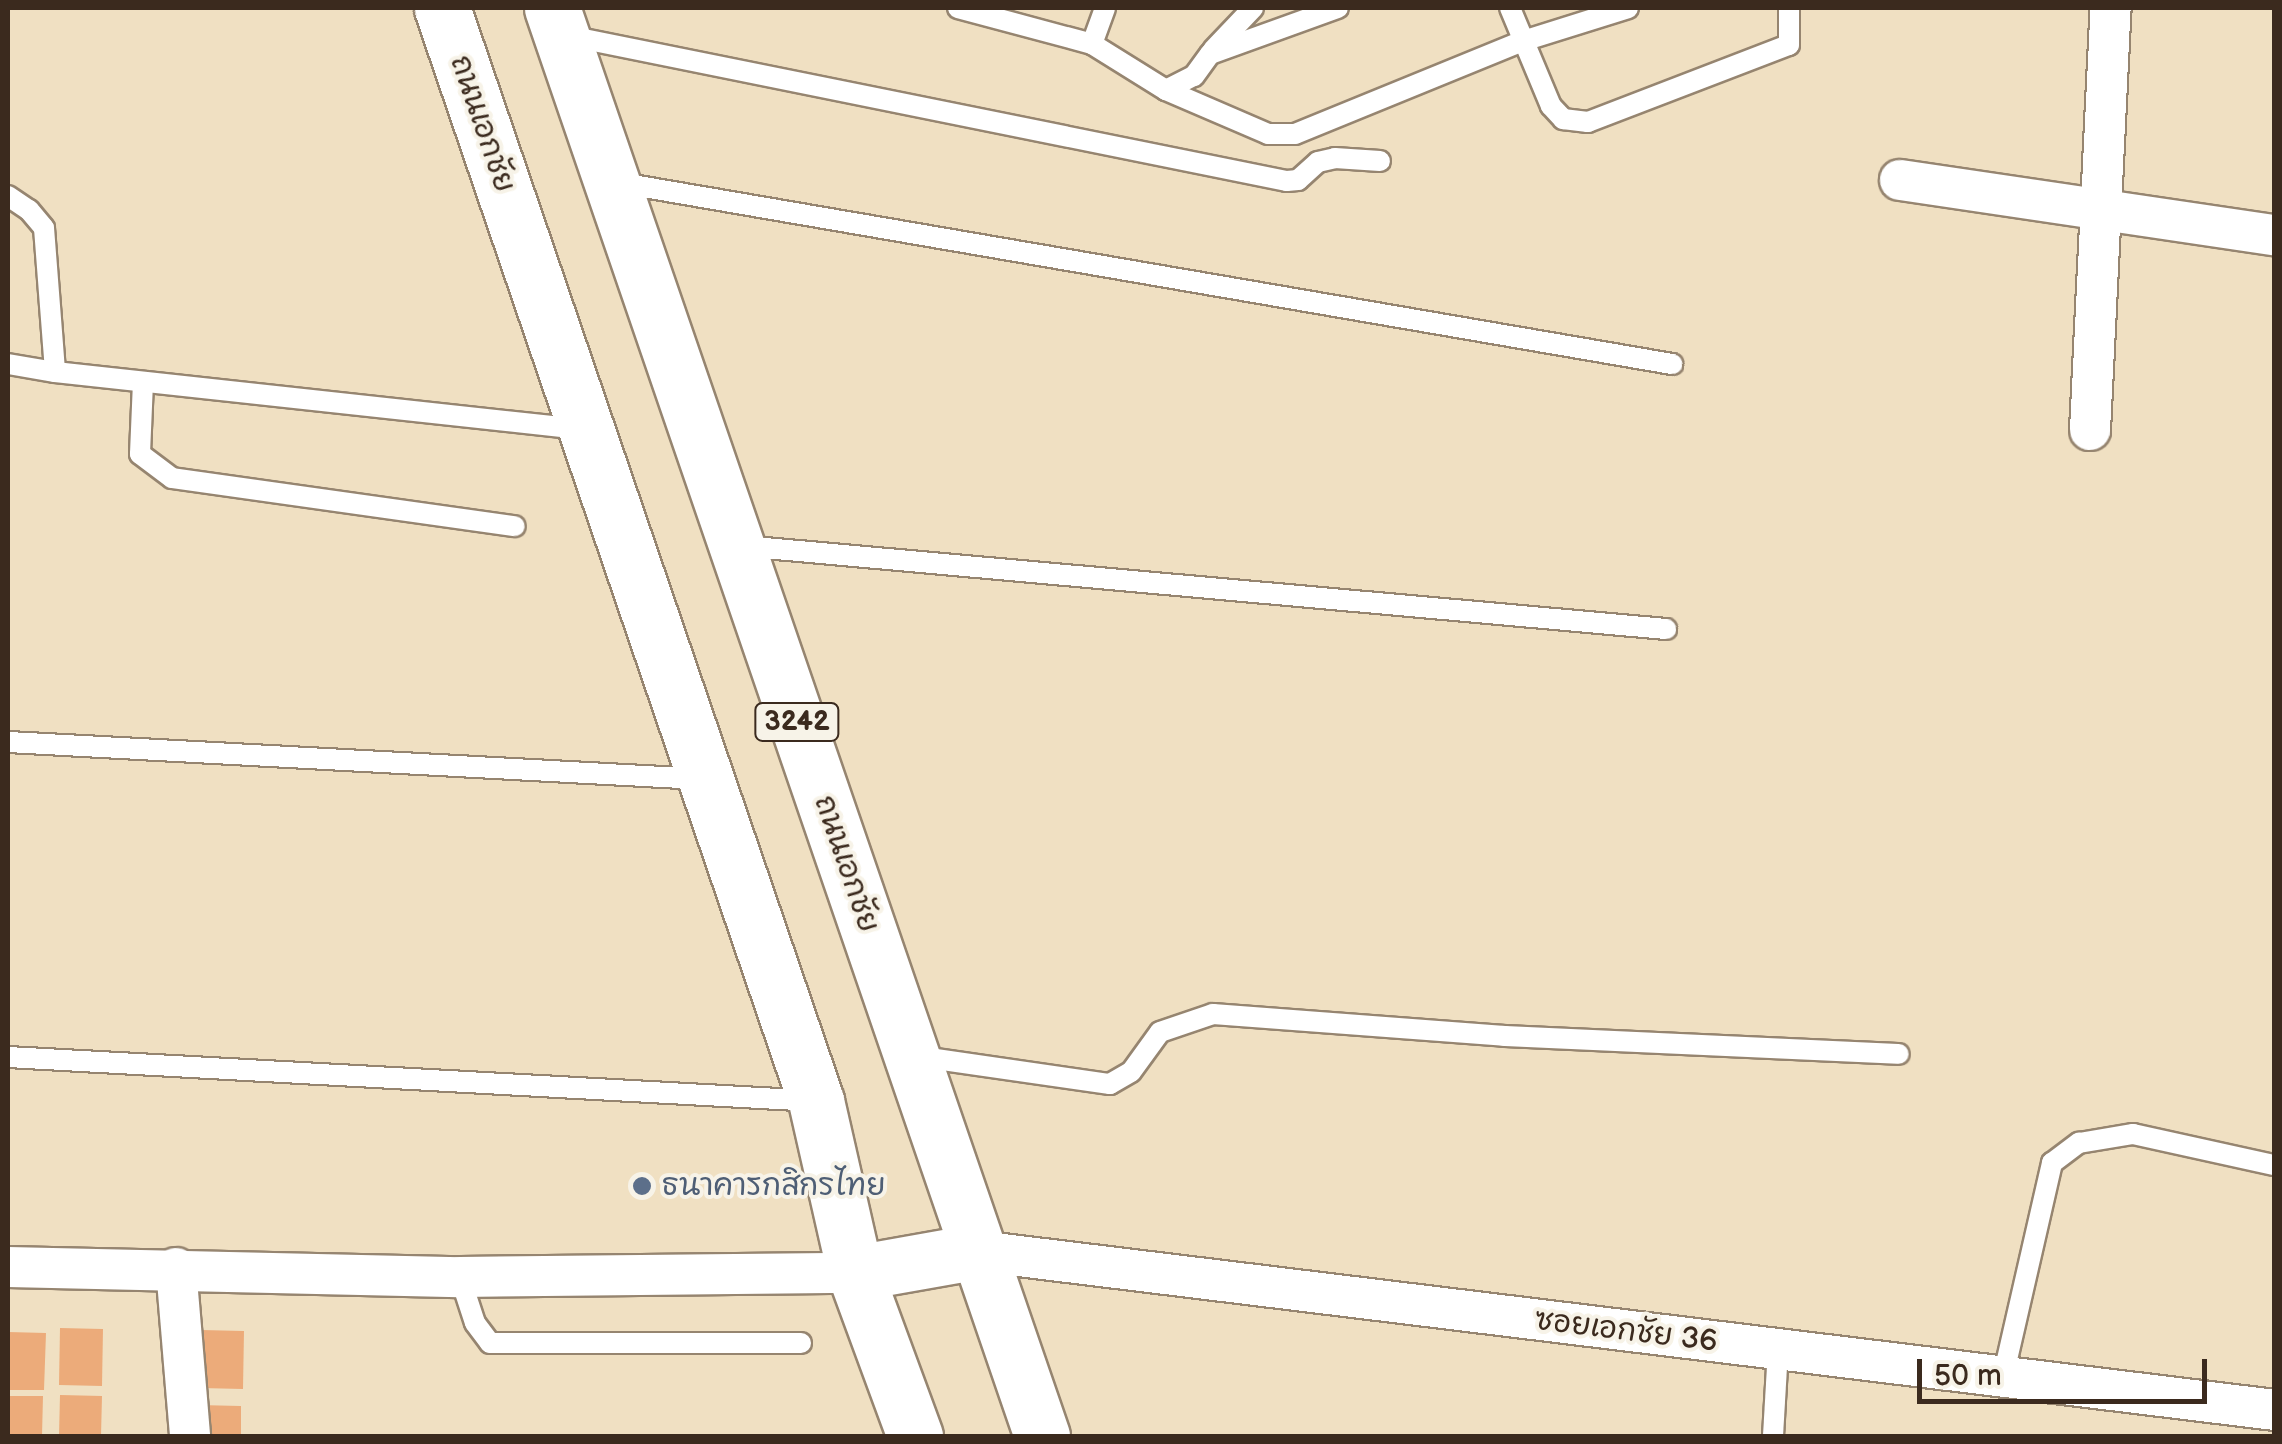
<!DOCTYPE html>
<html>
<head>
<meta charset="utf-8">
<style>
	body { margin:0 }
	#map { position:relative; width:2282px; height:1444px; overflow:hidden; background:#f0e0c2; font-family:"Balsamiq Sans","Playpen Sans Thai",sans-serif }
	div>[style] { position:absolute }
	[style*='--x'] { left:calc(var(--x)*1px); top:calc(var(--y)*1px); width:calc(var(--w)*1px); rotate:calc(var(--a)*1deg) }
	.building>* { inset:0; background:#ecab7a }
	.roads { filter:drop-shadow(2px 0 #968570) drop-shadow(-2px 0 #968570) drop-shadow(0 2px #968570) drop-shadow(0 -2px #968570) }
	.service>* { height:20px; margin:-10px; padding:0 10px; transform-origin:10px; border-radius:10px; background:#fff }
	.minor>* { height:40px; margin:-20px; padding:0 20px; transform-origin:20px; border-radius:20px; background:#fff }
	.primary>* { height:55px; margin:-27.5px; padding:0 27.5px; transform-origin:27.5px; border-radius:27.5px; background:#fff }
	.dots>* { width:28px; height:28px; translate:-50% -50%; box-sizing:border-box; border:5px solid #f7f3e8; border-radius:50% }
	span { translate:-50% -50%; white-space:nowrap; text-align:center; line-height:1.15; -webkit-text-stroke:8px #f7f3e8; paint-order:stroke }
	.shield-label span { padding:2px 8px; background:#f7f3e8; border:2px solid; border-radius:8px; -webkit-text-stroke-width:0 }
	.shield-label { font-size:28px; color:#3b2a1e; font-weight:700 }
	.street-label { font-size:30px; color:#3b2a1e }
	.service-label { font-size:30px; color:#4e5e75 }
	.left { translate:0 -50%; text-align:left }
	.frame { position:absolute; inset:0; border:10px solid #3b2a1e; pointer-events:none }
	.scale { position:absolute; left:1917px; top:1359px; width:290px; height:45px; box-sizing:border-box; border:5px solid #3b2a1e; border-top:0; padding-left:12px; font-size:30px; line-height:35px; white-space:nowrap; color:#3b2a1e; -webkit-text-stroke:8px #f7f3e8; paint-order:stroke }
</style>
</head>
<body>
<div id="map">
	<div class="building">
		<i style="clip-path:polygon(60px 1328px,103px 1329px,102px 1386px,59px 1385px)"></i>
		<i style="clip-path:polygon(201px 1330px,244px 1331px,243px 1389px,200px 1388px)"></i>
		<i style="clip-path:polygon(8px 1332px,46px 1333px,44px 1390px,8px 1390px)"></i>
		<i style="clip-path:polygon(60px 1395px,102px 1396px,101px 1436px,59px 1436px)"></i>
		<i style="clip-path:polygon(8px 1396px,43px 1396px,42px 1436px,8px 1436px)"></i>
		<i style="clip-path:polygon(198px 1405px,241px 1406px,241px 1436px,198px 1436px)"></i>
	</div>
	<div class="roads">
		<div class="service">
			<i style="--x:958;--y:8;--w:139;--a:15"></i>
			<i style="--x:1092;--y:44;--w:87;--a:31.9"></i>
			<i style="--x:1166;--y:90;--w:31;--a:-27"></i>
			<i style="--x:1194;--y:76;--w:27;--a:-54"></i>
			<i style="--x:1210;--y:54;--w:136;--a:-19.8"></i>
			<i style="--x:1510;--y:8;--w:106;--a:67.3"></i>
			<i style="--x:1551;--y:106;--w:18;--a:47"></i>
			<i style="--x:1563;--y:119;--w:25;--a:7"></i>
			<i style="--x:1588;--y:122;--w:215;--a:-21"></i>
			<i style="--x:1789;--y:45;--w:37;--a:-90"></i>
			<i style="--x:569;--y:36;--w:732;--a:11.42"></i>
			<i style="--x:1287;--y:181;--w:11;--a:-5"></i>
			<i style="--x:1298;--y:180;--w:27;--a:-42"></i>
			<i style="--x:1318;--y:162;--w:17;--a:-13"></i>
			<i style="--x:1335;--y:158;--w:45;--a:3.8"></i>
			<i style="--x:1092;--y:44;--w:38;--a:-70"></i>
			<i style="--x:1213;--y:50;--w:58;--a:-46.4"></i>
			<i style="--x:1166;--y:90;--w:111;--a:23.3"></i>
			<i style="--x:1268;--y:134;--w:27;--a:0"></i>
			<i style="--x:1295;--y:134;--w:246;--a:-22.2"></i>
			<i style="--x:1523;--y:41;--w:110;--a:-17.4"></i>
			<i style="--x:615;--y:182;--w:1073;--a:9.77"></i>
			<i style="--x:8;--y:196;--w:25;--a:34"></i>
			<i style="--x:29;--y:210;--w:23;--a:50"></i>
			<i style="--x:44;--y:228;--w:144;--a:85.6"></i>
			<i style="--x:55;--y:372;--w:528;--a:6.2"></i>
			<i style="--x:8;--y:364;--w:48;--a:9.7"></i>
			<i style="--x:143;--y:382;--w:72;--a:92.4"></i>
			<i style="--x:140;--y:454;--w:40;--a:37"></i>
			<i style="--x:172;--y:478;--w:346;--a:8"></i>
			<i style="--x:743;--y:546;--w:927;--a:5.14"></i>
			<i style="--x:8;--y:742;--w:693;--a:3.06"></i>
			<i style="--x:915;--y:1056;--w:197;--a:8.2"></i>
			<i style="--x:1110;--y:1084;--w:24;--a:-30"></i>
			<i style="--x:1131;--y:1072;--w:49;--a:-54.1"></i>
			<i style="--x:1160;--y:1032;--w:56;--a:-18.8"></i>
			<i style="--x:1213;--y:1014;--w:292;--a:4.3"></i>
			<i style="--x:1504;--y:1036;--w:395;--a:2.6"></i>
			<i style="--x:8;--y:1057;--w:807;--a:3.12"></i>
			<i style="--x:460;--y:1277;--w:48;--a:71.9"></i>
			<i style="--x:475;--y:1323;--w:25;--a:53"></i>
			<i style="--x:490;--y:1343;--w:311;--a:0"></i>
			<i style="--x:2003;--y:1377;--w:220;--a:-77.1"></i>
			<i style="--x:2052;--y:1163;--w:34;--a:-37"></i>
			<i style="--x:2079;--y:1143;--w:55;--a:-9.5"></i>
			<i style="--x:2133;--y:1134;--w:144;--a:12.4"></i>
			<i style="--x:1773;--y:1436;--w:87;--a:-86.7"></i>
		</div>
		<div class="minor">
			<i style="--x:1900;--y:180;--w:378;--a:8.4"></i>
			<i style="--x:2090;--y:430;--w:423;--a:-87.2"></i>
			<i style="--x:978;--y:1251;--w:1306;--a:6.99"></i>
			<i style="--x:8;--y:1267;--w:452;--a:1.3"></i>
			<i style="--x:460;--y:1277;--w:395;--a:-0.6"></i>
			<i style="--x:176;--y:1268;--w:169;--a:85.2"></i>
		</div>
		<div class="primary">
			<i style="--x:442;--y:8;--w:1155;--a:71.11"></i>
			<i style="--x:816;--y:1101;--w:176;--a:77.2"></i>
			<i style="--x:855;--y:1273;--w:174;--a:69.8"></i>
			<i style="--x:552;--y:8;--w:1510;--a:71.06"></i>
			<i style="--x:855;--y:1273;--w:125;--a:-10.1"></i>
		</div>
	</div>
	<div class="dots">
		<i style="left:642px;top:1186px;background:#5c6f8a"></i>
	</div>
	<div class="shield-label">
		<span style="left:797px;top:722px">3242</span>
	</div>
	<div class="street-label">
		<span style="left:482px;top:124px;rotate:71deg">ถนนเอกชัย</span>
		<span style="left:846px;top:864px;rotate:71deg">ถนนเอกชัย</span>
		<span style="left:1626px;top:1331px;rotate:7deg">ซอยเอกชัย 36</span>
	</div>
	<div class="service-label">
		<span class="left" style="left:662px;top:1186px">ธนาคารกสิกรไทย</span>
	</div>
	<div class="frame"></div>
	<div class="scale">50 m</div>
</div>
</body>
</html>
